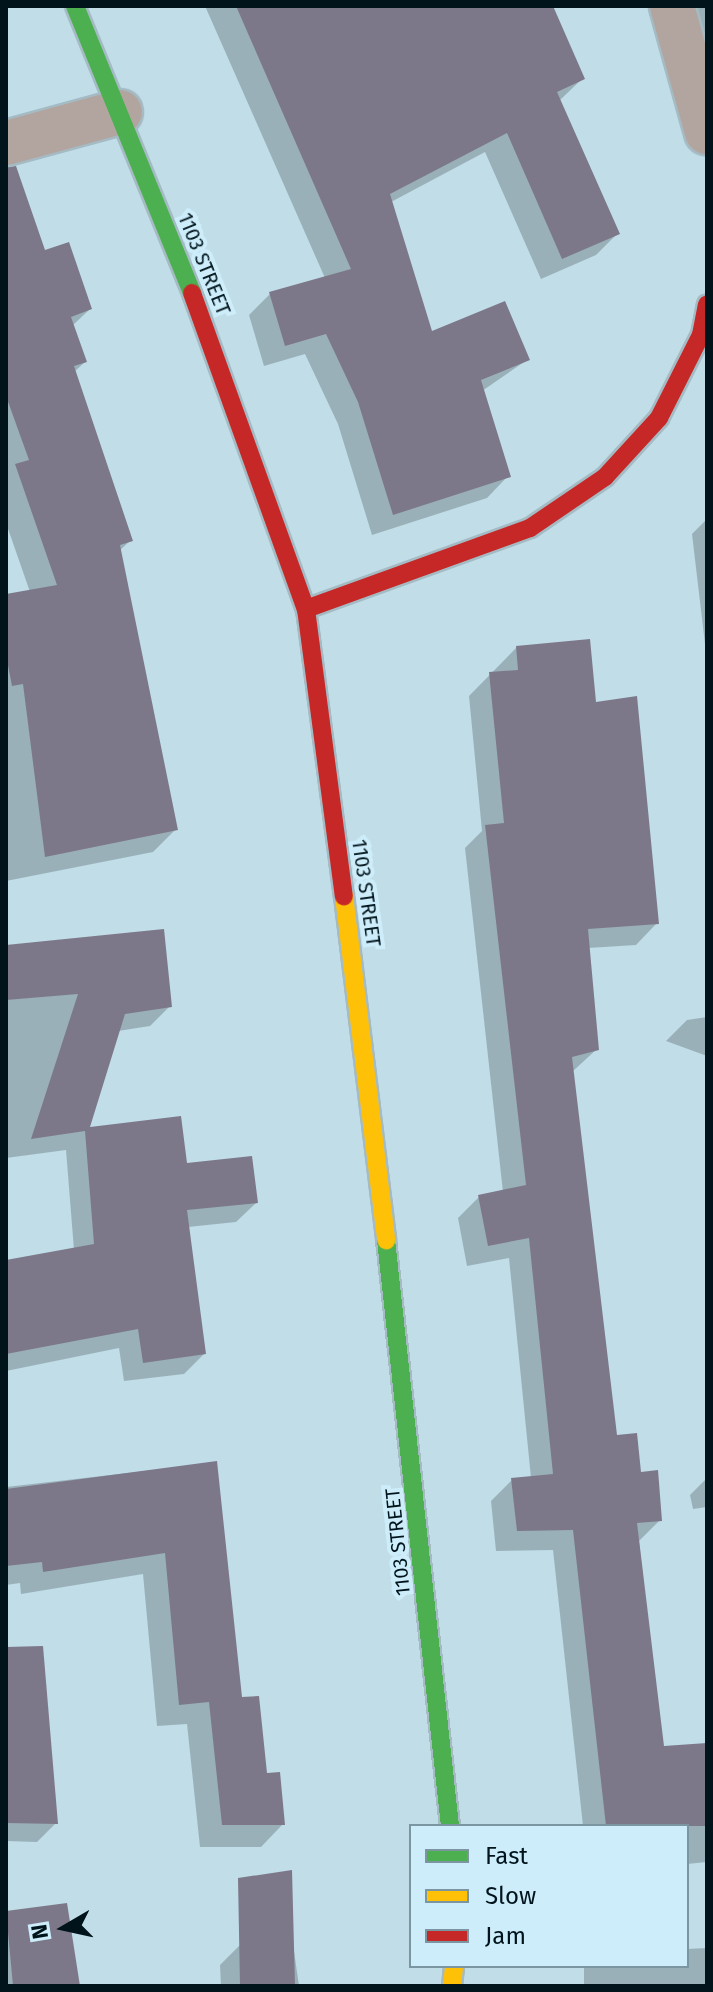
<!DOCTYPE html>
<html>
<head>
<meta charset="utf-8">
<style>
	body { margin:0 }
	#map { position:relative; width:713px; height:1992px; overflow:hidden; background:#c0dde8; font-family:"Fira Sans",sans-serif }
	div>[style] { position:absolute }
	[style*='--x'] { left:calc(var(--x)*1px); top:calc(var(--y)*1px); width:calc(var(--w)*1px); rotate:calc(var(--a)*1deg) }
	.shadow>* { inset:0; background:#0003 }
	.building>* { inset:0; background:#7d7889 }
	.roads { filter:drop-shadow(2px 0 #a5bbc4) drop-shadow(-2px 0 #a5bbc4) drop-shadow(0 2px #a5bbc4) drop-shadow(0 -2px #a5bbc4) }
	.street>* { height:44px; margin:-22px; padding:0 22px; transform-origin:22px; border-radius:22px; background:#b2a59f }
	.fast>* { height:18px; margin:-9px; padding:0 9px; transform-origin:9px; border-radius:9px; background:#4caf50 }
	.slow>* { height:18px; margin:-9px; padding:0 9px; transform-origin:9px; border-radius:9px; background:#ffc107 }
	.jam>* { height:18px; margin:-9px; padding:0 9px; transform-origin:9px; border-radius:9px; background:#c62828 }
	span { translate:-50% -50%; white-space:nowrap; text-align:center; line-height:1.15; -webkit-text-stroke:8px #ceedfb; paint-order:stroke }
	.street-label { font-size:20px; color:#01141b }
	.frame { position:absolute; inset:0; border:8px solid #01141b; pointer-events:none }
	.legend { position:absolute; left:409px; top:1824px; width:280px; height:144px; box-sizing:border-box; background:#ceedfb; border:2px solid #7c96a1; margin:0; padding:10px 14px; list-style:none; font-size:24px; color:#01141b }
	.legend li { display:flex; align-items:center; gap:16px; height:40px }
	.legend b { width:40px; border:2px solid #7c96a1 }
	.north { position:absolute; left:24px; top:1888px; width:80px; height:80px; -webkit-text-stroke:6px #ceedfb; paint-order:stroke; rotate:261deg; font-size:22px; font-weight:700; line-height:32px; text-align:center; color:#01141b }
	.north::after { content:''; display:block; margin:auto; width:28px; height:36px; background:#01141b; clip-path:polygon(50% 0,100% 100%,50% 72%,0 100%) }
</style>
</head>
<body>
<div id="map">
	<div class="shadow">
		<i style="clip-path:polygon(205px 6px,550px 6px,582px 79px,559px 101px,617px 234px,596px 255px,541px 279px,485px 152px,391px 202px,431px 334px,527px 360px,482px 391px,508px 476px,487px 498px,372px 535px,338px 424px,305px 354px,264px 366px,249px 315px,270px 294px,325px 278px)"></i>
		<i style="clip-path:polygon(695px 6px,707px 6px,707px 41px)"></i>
		<i style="clip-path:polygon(6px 227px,44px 253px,90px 309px,72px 326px,85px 362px,74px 372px,131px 540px,119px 551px,176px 829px,153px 852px,6px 881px,6px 597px,30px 592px,6px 523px)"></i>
		<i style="clip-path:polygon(707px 519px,707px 661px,692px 534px)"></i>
		<i style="clip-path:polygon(516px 648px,594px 704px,657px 923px,636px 945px,588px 948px,597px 1049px,572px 1072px,615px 1437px,660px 1520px,639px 1541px,662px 1748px,707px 1745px,707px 1862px,687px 1864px,687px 1826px,583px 1826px,553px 1550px,496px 1551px,491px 1501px,512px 1480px,531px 1478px,509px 1258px,467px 1266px,458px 1218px,479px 1197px,503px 1192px,465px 848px,482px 831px,469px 696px)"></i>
		<i style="clip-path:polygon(6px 947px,170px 1006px,150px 1026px,118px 1031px,87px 1129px,185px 1165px,256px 1203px,236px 1222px,188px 1227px,204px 1354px,184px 1374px,124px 1381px,119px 1348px,6px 1371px,6px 1262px,74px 1250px,66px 1150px,6px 1158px)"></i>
		<i style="clip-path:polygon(707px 1017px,707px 1056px,666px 1041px,687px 1020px)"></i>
		<i style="clip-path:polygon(215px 1463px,240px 1700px,283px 1824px,261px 1847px,200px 1847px,187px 1724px,157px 1726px,143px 1574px,21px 1594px,20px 1583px,6px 1585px,6px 1487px)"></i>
		<i style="clip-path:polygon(707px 1478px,707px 1507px,693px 1509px,690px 1495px)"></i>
		<i style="clip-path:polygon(6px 1674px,56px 1823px,37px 1842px,6px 1841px)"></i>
		<i style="clip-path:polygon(66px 1905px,74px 1986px,6px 1986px,6px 1913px)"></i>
		<i style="clip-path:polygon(293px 1944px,299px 1986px,221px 1986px,220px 1965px,240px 1945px)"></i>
		<i style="clip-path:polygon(707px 1948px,707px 1986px,584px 1986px,584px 1966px,687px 1966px,687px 1949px)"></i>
	</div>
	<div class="building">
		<i style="clip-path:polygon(236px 6px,553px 6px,585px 79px,557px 92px,620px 234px,562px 259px,507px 133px,390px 194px,432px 331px,505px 301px,530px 360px,481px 380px,511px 477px,393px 515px,358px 402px,326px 334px,285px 346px,269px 292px,351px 269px)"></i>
		<i style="clip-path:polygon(16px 166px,45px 250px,69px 242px,92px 309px,71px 317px,87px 362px,74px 366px,133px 541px,120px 545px,178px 830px,45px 857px,23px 684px,12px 686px,6px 655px,6px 594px,57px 585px,15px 464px,29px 460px,6px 396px,6px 167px)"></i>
		<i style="clip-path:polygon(590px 639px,596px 702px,637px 696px,659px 924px,588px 929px,599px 1050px,572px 1057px,617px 1435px,637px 1433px,641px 1472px,658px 1470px,662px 1521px,637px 1523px,664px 1746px,707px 1743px,707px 1826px,606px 1826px,573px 1530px,517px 1531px,511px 1478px,553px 1474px,529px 1238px,488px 1246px,478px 1195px,526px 1185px,485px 825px,504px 823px,489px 672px,518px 670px,516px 646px)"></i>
		<i style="clip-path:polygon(164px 929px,172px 1007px,125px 1014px,90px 1127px,181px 1116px,187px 1163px,252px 1156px,258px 1203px,187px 1210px,206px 1354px,143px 1363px,138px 1329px,6px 1354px,6px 1260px,94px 1244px,85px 1131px,31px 1139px,78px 994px,6px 1000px,6px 945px)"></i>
		<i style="clip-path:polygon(217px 1461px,242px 1697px,259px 1696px,267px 1773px,280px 1772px,285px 1825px,222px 1825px,209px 1702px,179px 1705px,165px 1553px,43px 1572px,42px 1562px,6px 1566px,6px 1489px)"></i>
		<i style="clip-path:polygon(43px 1646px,58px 1824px,6px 1823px,6px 1647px)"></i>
		<i style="clip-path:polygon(292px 1870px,295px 1986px,240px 1986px,238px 1878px)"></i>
		<i style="clip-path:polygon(67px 1903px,80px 1986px,13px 1986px,6px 1911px)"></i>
	</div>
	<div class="roads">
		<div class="street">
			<i style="--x:672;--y:6;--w:131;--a:74.5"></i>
			<i style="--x:6;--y:143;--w:118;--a:-15.2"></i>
		</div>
		<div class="fast">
			<i style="--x:75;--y:6;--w:310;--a:67.8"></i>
			<i style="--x:386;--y:1240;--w:589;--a:83.77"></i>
		</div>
		<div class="slow">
			<i style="--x:344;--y:896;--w:347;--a:83"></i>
			<i style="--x:452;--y:1986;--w:20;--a:-84"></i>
		</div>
		<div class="jam">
			<i style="--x:192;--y:293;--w:336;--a:70.2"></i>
			<i style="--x:306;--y:609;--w:290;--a:82.5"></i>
			<i style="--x:306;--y:609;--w:238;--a:-19.9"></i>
			<i style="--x:530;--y:528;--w:91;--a:-34.2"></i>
			<i style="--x:605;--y:477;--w:80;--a:-47.5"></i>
			<i style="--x:659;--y:418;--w:93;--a:-63.2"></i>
			<i style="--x:701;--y:335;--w:31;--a:-79"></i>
		</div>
	</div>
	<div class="street-label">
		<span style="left:204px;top:264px;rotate:68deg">1103 STREET</span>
		<span style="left:366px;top:893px;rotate:82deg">1103 STREET</span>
		<span style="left:398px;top:1542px;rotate:-96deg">1103 STREET</span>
	</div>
	<div class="frame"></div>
	<ul class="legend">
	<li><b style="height:10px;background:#4caf50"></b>Fast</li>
	<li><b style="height:10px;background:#ffc107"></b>Slow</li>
	<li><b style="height:10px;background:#c62828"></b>Jam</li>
	</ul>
	<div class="north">N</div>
</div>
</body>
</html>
